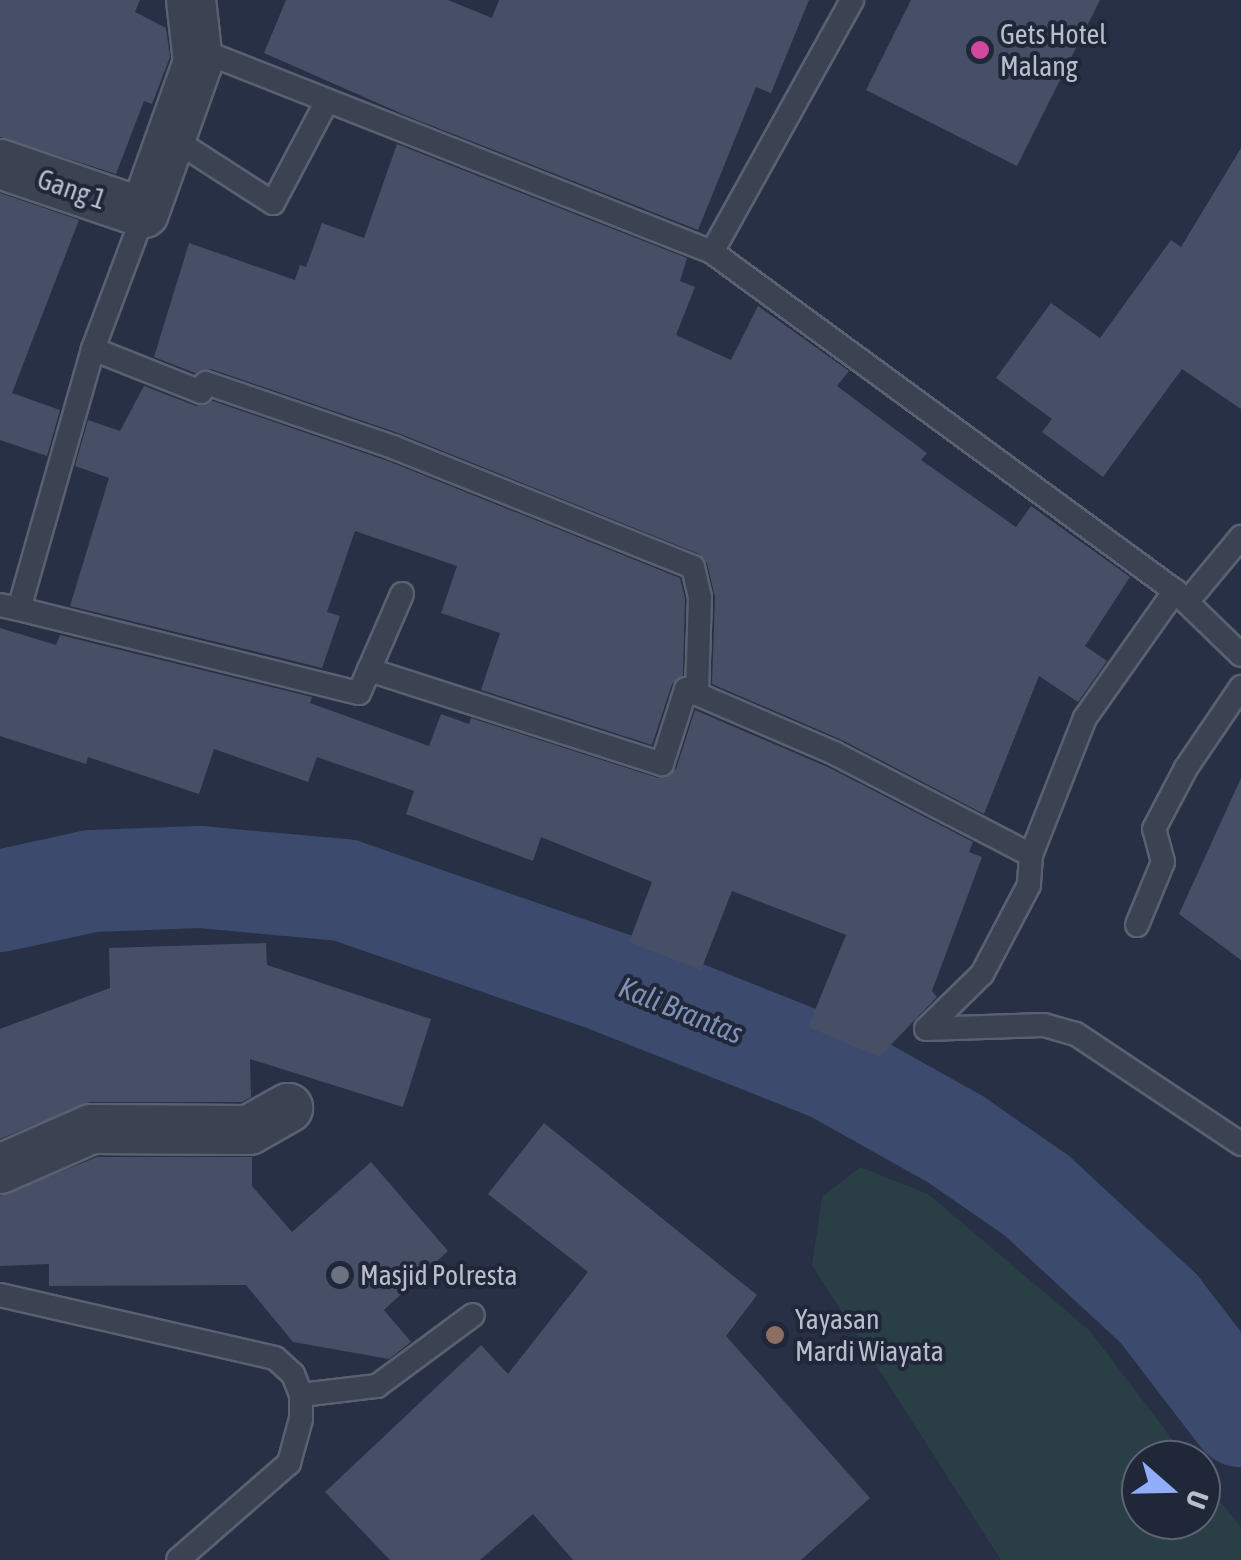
<!DOCTYPE html>
<html>
<head>
<meta charset="utf-8">
<style>
	body { margin:0 }
	#map { position:relative; width:1241px; height:1560px; overflow:hidden; background:#273044; font-family:"Asap Condensed",sans-serif }
	div>[style] { position:absolute }
	[style*='--x'] { left:calc(var(--x)*1px); top:calc(var(--y)*1px); width:calc(var(--w)*1px); rotate:calc(var(--a)*1deg) }
	.green>* { inset:0; background:#293f45 }
	.river>* { height:102px; margin:-51px; padding:0 51px; transform-origin:51px; border-radius:51px; background:#3c4b6d }
	.building>* { inset:0; background:#464f66 }
	.roads { filter:drop-shadow(2px 0 #5a6071) drop-shadow(-2px 0 #5a6071) drop-shadow(0 2px #5a6071) drop-shadow(0 -2px #5a6071) }
	.lane>* { height:22px; margin:-11px; padding:0 11px; transform-origin:11px; border-radius:11px; background:#3b4353 }
	.street>* { height:48px; margin:-24px; padding:0 24px; transform-origin:24px; border-radius:24px; background:#3b4353 }
	.dots>* { width:28px; height:28px; translate:-50% -50%; box-sizing:border-box; border:5px solid #202739; border-radius:50% }
	span { translate:-50% -50%; white-space:nowrap; text-align:center; line-height:1.15; -webkit-text-stroke:8px #202739; paint-order:stroke }
	.poi-label { font-size:28px; color:#b9becd }
	.left { translate:0 -50%; text-align:left }
	.street-label { font-size:28px; color:#b9becd }
	.water-label { font-size:30px; color:#7f90b4; font-style:italic }
	.north { position:absolute; left:1121px; top:1440px; width:100px; height:100px; box-sizing:border-box; background:#202739; border:2px solid #5d6374; border-radius:50%; rotate:110deg; font-size:28px; font-weight:700; line-height:40px; text-align:center; color:#b9becd }
	.north::after { content:''; display:block; margin:auto; width:35px; height:45px; background:#90aefa; clip-path:polygon(50% 0,100% 100%,50% 72%,0 100%) }
</style>
</head>
<body>
<div id="map">
	<div class="green">
		<i style="clip-path:polygon(860px 1167px,928px 1194px,1090px 1331px,1188px 1460px,1141px 1460px,1141px 1520px,1201px 1520px,1201px 1478px,1241px 1527px,1241px 1560px,1001px 1560px,812px 1265px,822px 1197px)"></i>
	</div>
	<div class="river">
		<i style="--x:0;--y:901;--w:94;--a:-12.3"></i>
		<i style="--x:92;--y:881;--w:108;--a:-2.1"></i>
		<i style="--x:200;--y:877;--w:145;--a:5.2"></i>
		<i style="--x:344;--y:890;--w:284;--a:19.1"></i>
		<i style="--x:612;--y:983;--w:237;--a:21.6"></i>
		<i style="--x:832;--y:1070;--w:141;--a:29.3"></i>
		<i style="--x:955;--y:1139;--w:98;--a:34.7"></i>
		<i style="--x:1036;--y:1195;--w:168;--a:42.8"></i>
		<i style="--x:1159;--y:1309;--w:135;--a:52.5"></i>
	</div>
	<div class="building">
		<i style="clip-path:polygon(0 0,140px 0,135px 12px,166px 28px,170px 57px,152px 104px,144px 101px,116px 174px,0 137px)"></i>
		<i style="clip-path:polygon(286px 0,448px 0,492px 18px,499px 0,809px 0,771px 93px,756px 87px,698px 230px,407px 116px,264px 53px)"></i>
		<i style="clip-path:polygon(911px 0,1100px 0,1017px 166px,866px 90px)"></i>
		<i style="clip-path:polygon(397px 144px,687px 258px,680px 281px,695px 287px,676px 335px,731px 360px,758px 306px,849px 371px,837px 386px,927px 453px,921px 460px,1016px 527px,1031px 506px,1130px 577px,1085px 646px,1107px 661px,1078px 702px,1039px 676px,984px 814px,842px 740px,712px 684px,715px 597px,707px 563px,699px 554px,398px 433px,211px 369px,195px 373px,154px 357px,189px 243px,295px 280px,300px 265px,306px 267px,322px 223px,364px 238px)"></i>
		<i style="clip-path:polygon(1241px 148px,1241px 409px,1182px 369px,1103px 477px,1042px 432px,1052px 419px,996px 378px,1051px 303px,1100px 338px,1171px 240px,1181px 247px)"></i>
		<i style="clip-path:polygon(0 193px,79px 220px,12px 393px,60px 410px,47px 456px,0 440px)"></i>
		<i style="clip-path:polygon(144px 386px,196px 406px,213px 401px,388px 461px,680px 578px,685px 598px,683px 675px,672px 684px,652px 745px,481px 690px,500px 633px,441px 613px,457px 566px,355px 531px,327px 612px,340px 616px,322px 668px,70px 606px,109px 478px,75px 466px,88px 420px,120px 431px)"></i>
		<i style="clip-path:polygon(0 628px,56px 645px,60px 635px,312px 697px,310px 703px,429px 746px,441px 714px,469px 724px,471px 718px,658px 778px,676px 769px,695px 710px,830px 768px,973px 842px,969px 852px,982px 857px,932px 991px,937px 997px,879px 1057px,808px 1027px,846px 935px,732px 891px,701px 970px,629px 942px,652px 882px,541px 837px,533px 861px,406px 814px,414px 791px,317px 757px,308px 782px,214px 749px,199px 794px,88px 757px,86px 764px,0 736px)"></i>
		<i style="clip-path:polygon(1241px 778px,1241px 960px,1179px 914px)"></i>
		<i style="clip-path:polygon(266px 943px,267px 965px,431px 1019px,403px 1107px,250px 1059px,251px 1097px,242px 1102px,90px 1102px,0 1139px,0 1029px,110px 988px,109px 948px)"></i>
		<i style="clip-path:polygon(544px 1123px,757px 1295px,726px 1336px,870px 1498px,801px 1560px,573px 1560px,533px 1514px,480px 1560px,390px 1560px,325px 1492px,481px 1345px,508px 1374px,588px 1272px,488px 1194px)"></i>
		<i style="clip-path:polygon(97px 1157px,252px 1157px,252px 1186px,292px 1232px,371px 1162px,448px 1251px,384px 1310px,411px 1342px,389px 1359px,293px 1342px,246px 1285px,49px 1286px,49px 1264px,0 1266px,0 1196px)"></i>
	</div>
	<div class="roads">
		<div class="lane">
			<i style="--x:197;--y:49;--w:554;--a:21.51"></i>
			<i style="--x:712;--y:252;--w:574;--a:36.21"></i>
			<i style="--x:1175;--y:591;--w:92;--a:44.1"></i>
			<i style="--x:172;--y:138;--w:120;--a:32.8"></i>
			<i style="--x:273;--y:203;--w:115;--a:-62.1"></i>
			<i style="--x:712;--y:252;--w:288;--a:-60.9"></i>
			<i style="--x:93;--y:349;--w:116;--a:21.7"></i>
			<i style="--x:201;--y:392;--w:10;--a:-61"></i>
			<i style="--x:206;--y:383;--w:198;--a:18.9"></i>
			<i style="--x:393;--y:447;--w:323;--a:21.8"></i>
			<i style="--x:693;--y:567;--w:31;--a:77"></i>
			<i style="--x:700;--y:597;--w:97;--a:91.8"></i>
			<i style="--x:697;--y:694;--w:12;--a:-156"></i>
			<i style="--x:686;--y:689;--w:79;--a:107.7"></i>
			<i style="--x:662;--y:764;--w:308;--a:-162.2"></i>
			<i style="--x:1187;--y:602;--w:85;--a:-50.3"></i>
			<i style="--x:0;--y:605;--w:19;--a:12"></i>
			<i style="--x:19;--y:609;--w:270;--a:-74.1"></i>
			<i style="--x:93;--y:349;--w:145;--a:-69.4"></i>
			<i style="--x:19;--y:609;--w:350;--a:13.9"></i>
			<i style="--x:359;--y:693;--w:108;--a:-66.5"></i>
			<i style="--x:697;--y:694;--w:151;--a:23.3"></i>
			<i style="--x:836;--y:754;--w:220;--a:27.4"></i>
			<i style="--x:1031;--y:855;--w:30;--a:94"></i>
			<i style="--x:1029;--y:885;--w:101;--a:117.8"></i>
			<i style="--x:982;--y:974;--w:78;--a:135.5"></i>
			<i style="--x:1031;--y:855;--w:147;--a:-68.5"></i>
			<i style="--x:1085;--y:718;--w:156;--a:-54.7"></i>
			<i style="--x:1137;--y:925;--w:68;--a:-67.6"></i>
			<i style="--x:1163;--y:862;--w:34;--a:-105"></i>
			<i style="--x:1154;--y:829;--w:69;--a:-62.3"></i>
			<i style="--x:1186;--y:768;--w:98;--a:-55.8"></i>
			<i style="--x:926;--y:1029;--w:118;--a:-1.9"></i>
			<i style="--x:1044;--y:1025;--w:33;--a:16"></i>
			<i style="--x:1076;--y:1034;--w:198;--a:33.7"></i>
			<i style="--x:0;--y:1295;--w:282;--a:12.9"></i>
			<i style="--x:275;--y:1358;--w:24;--a:42"></i>
			<i style="--x:293;--y:1374;--w:22;--a:69"></i>
			<i style="--x:301;--y:1395;--w:24;--a:90"></i>
			<i style="--x:301;--y:1419;--w:46;--a:105.3"></i>
			<i style="--x:289;--y:1463;--w:147;--a:138.9"></i>
			<i style="--x:301;--y:1395;--w:77;--a:-6.8"></i>
			<i style="--x:377;--y:1386;--w:119;--a:-36.5"></i>
		</div>
		<div class="street">
			<i style="--x:0;--y:164;--w:152;--a:18.8"></i>
			<i style="--x:144;--y:213;--w:160;--a:-70.3"></i>
			<i style="--x:198;--y:62;--w:62;--a:-96.4"></i>
			<i style="--x:0;--y:1169;--w:99;--a:-23.7"></i>
			<i style="--x:91;--y:1129;--w:158;--a:0.4"></i>
			<i style="--x:249;--y:1130;--w:45;--a:-29.4"></i>
		</div>
	</div>
	<div class="dots">
		<i style="left:980px;top:50px;background:#d1479c"></i>
		<i style="left:340px;top:1275px;background:#6b7280"></i>
		<i style="left:775px;top:1335px;background:#8d6e63"></i>
	</div>
	<div class="poi-label">
		<span class="left" style="left:1000px;top:50px">Gets Hotel<br>Malang</span>
		<span class="left" style="left:360px;top:1275px">Masjid Polresta</span>
		<span class="left" style="left:795px;top:1335px">Yayasan<br>Mardi Wiayata</span>
	</div>
	<div class="street-label">
		<span style="left:72px;top:189px;rotate:19deg">Gang 1</span>
	</div>
	<div class="water-label">
		<span style="left:681px;top:1010px;rotate:22deg">Kali Brantas</span>
	</div>
	<div class="north">U</div>
</div>
</body>
</html>
